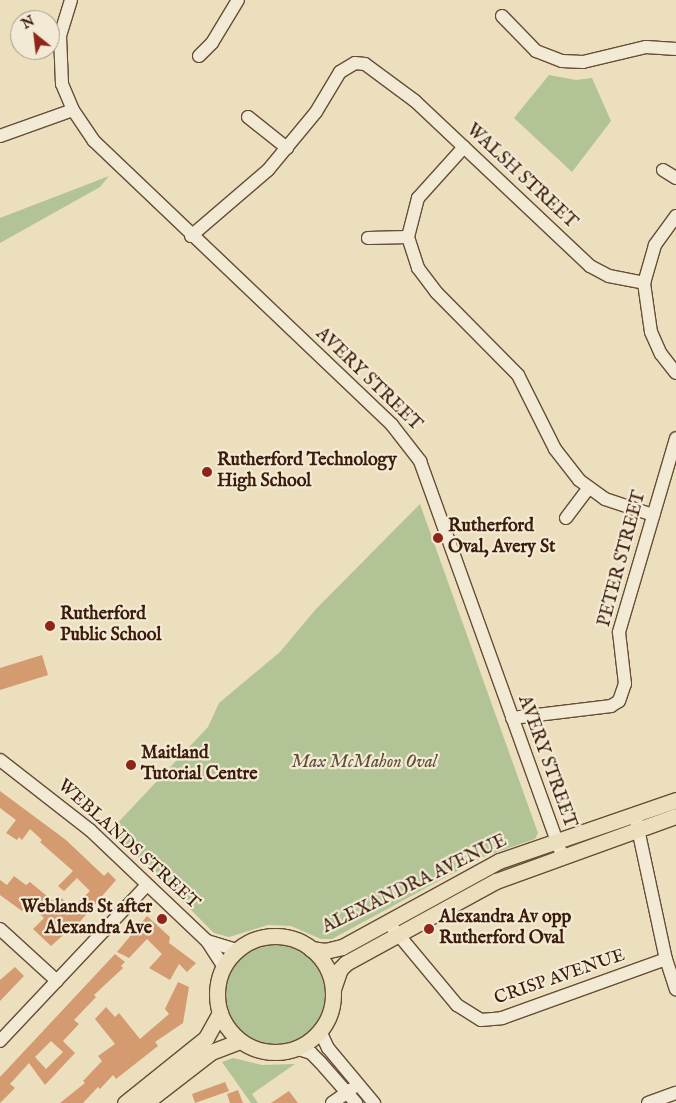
<!DOCTYPE html>
<html>
<head>
<meta charset="utf-8">
<style>
	body { margin:0 }
	#map { position:relative; width:676px; height:1103px; overflow:hidden; background:#ecdfbe; font-family:"IM FELL English",serif }
	div>[style] { position:absolute }
	[style*='--x'] { left:calc(var(--x)*1px); top:calc(var(--y)*1px); width:calc(var(--w)*1px); rotate:calc(var(--a)*1deg) }
	.green>* { inset:0; background:#b2c396 }
	.round { border-radius:50% }
	.building>* { inset:0; background:#d49a70 }
	.roads { filter:drop-shadow(1px 0 #674c37) drop-shadow(-1px 0 #674c37) drop-shadow(0 1px #674c37) drop-shadow(0 -1px #674c37) }
	.minor>* { height:12px; margin:-6px; padding:0 6px; transform-origin:6px; border-radius:6px; background:#f3ead5 }
	.major>* { height:15px; margin:-7.5px; padding:0 7.5px; transform-origin:7.5px; border-radius:7.5px; background:#ecdfbe }
	.major>.ring { margin:-7.5px; padding:0; box-sizing:content-box; background:none; border:15px solid #ecdfbe; border-radius:50% }
	.dots>* { width:14px; height:14px; translate:-50% -50%; box-sizing:border-box; border:2px solid #f3ead5; border-radius:50% }
	span { translate:-50% -50%; white-space:nowrap; text-align:center; line-height:1.15; -webkit-text-stroke:4.5px #f3ead5; paint-order:stroke }
	.street-label { font-size:18px; color:#3b1b0a }
	.poi-label { font-size:18px; color:#3b1b0a; font-weight:700 }
	.left { translate:0 -50%; text-align:left }
	.right { translate:-100% -50%; text-align:right }
	.park-label { font-size:18px; color:#5f4d34; font-style:italic }
	.north { position:absolute; left:10px; top:10px; width:50px; height:50px; box-sizing:border-box; background:#f3ead5; border:1px solid #a99784; border-radius:50%; rotate:331deg; font-size:14px; font-weight:700; line-height:20px; text-align:center; color:#3b1b0a }
	.north::after { content:''; display:block; margin:auto; width:18px; height:22px; background:#8f2418; clip-path:polygon(50% 0,100% 100%,50% 72%,0 100%) }
</style>
</head>
<body>
<div id="map">
	<div class="green">
		<i style="clip-path:polygon(549px 75px,576px 80px,592px 78px,611px 121px,572px 172px,514px 118px)"></i>
		<i style="clip-path:polygon(109px 176px,100px 187px,0 243px,0 218px)"></i>
		<i style="clip-path:polygon(420px 504px,538px 833px,535px 839px,483px 857px,332px 939px,321px 939px,291px 926px,268px 925px,229px 937px,214px 933px,111px 830px,208px 727px,219px 703px,280px 652px,316px 609px)"></i>
		<i class="round" style="left:221px;top:943px;width:104px;height:104px"></i>
		<i style="clip-path:polygon(233px 1058px,262px 1065px,295px 1064px,252px 1094px,258px 1103px,251px 1103px,222px 1062px)"></i>
	</div>
	<div class="building">
		<i style="clip-path:polygon(42px 655px,48px 675px,0 690px,0 668px)"></i>
		<i style="clip-path:polygon(0 791px,66px 840px,104px 876px,108px 872px,116px 880px,71px 932px,69px 930px,51px 946px,33px 929px,44px 918px,28px 903px,22px 911px,0 895px,0 880px,7px 885px,14px 876px,26px 885px,30px 882px,53px 901px,58px 895px,72px 908px,90px 891px,77px 878px,64px 891px,58px 886px,73px 871px,40px 842px,42px 840px,30px 829px,22px 840px,19px 837px,17px 840px,6px 833px,16px 820px,0 808px)"></i>
		<i style="clip-path:polygon(147px 916px,170px 937px,169px 943px,196px 963px,187px 972px,179px 964px,170px 980px,149px 968px,162px 954px,147px 939px,129px 958px,117px 952px)"></i>
		<i style="clip-path:polygon(evenodd,115px 954px,125px 962px,121px 966px,123px 968px,94px 995px,96px 997px,74px 1020px,79px 1024px,63px 1041px,75px 1053px,45px 1085px,29px 1063px,10px 1084px,15px 1088px,0 1103px,0 1077px,115px 954px,51px 1041px,63px 1052px,46px 1069px,35px 1057px,51px 1041px)"></i>
		<i style="clip-path:polygon(15px 967px,24px 976px,0 1001px,0 980px)"></i>
		<i style="clip-path:polygon(178px 982px,189px 987px,183px 1023px,155px 1042px,158px 1046px,116px 1079px,113px 1075px,100px 1089px,98px 1087px,83px 1103px,60px 1103px,85px 1083px,83px 1081px,102px 1061px,98px 1056px,115px 1044px,95px 1019px,106px 1007px,115px 1017px,119px 1013px,140px 1039px,169px 1014px,165px 1009px)"></i>
		<i style="clip-path:polygon(225px 1082px,229px 1091px,195px 1103px,192px 1094px)"></i>
		<i style="clip-path:polygon(238px 1090px,243px 1103px,230px 1103px,227px 1094px)"></i>
		<i style="clip-path:polygon(289px 1091px,298px 1103px,271px 1103px)"></i>
	</div>
	<div class="roads">
		<div class="minor">
			<i style="--x:71;--y:0;--w:38;--a:107"></i>
			<i style="--x:60;--y:36;--w:48;--a:87.6"></i>
			<i style="--x:62;--y:84;--w:28;--a:67"></i>
			<i style="--x:73;--y:110;--w:37;--a:56"></i>
			<i style="--x:94;--y:141;--w:412;--a:43.6"></i>
			<i style="--x:392;--y:425;--w:46;--a:52.1"></i>
			<i style="--x:420;--y:461;--w:420;--a:70.2"></i>
			<i style="--x:502;--y:16;--w:49;--a:45.8"></i>
			<i style="--x:536;--y:51;--w:28;--a:21"></i>
			<i style="--x:562;--y:61;--w:21;--a:3"></i>
			<i style="--x:583;--y:62;--w:65;--a:-13.4"></i>
			<i style="--x:646;--y:47;--w:30;--a:4"></i>
			<i style="--x:199;--y:56;--w:18;--a:-45"></i>
			<i style="--x:212;--y:43;--w:50;--a:-58.8"></i>
			<i style="--x:248;--y:117;--w:50;--a:38.5"></i>
			<i style="--x:0;--y:136;--w:77;--a:-19.6"></i>
			<i style="--x:464;--y:147;--w:69;--a:132"></i>
			<i style="--x:418;--y:198;--w:40;--a:104.4"></i>
			<i style="--x:408;--y:237;--w:33;--a:72"></i>
			<i style="--x:418;--y:268;--w:30;--a:53"></i>
			<i style="--x:436;--y:292;--w:117;--a:45.3"></i>
			<i style="--x:518;--y:375;--w:83;--a:63.4"></i>
			<i style="--x:555;--y:449;--w:39;--a:52"></i>
			<i style="--x:579;--y:480;--w:32;--a:36"></i>
			<i style="--x:605;--y:499;--w:51;--a:18.4"></i>
			<i style="--x:663;--y:170;--w:15;--a:32"></i>
			<i style="--x:676;--y:216;--w:36;--a:126"></i>
			<i style="--x:655;--y:245;--w:40;--a:106"></i>
			<i style="--x:644;--y:283;--w:49;--a:81.9"></i>
			<i style="--x:651;--y:332;--w:24;--a:66"></i>
			<i style="--x:661;--y:354;--w:24;--a:52"></i>
			<i style="--x:191;--y:236;--w:101;--a:-40.6"></i>
			<i style="--x:268;--y:170;--w:75;--a:-50.4"></i>
			<i style="--x:316;--y:112;--w:47;--a:-59"></i>
			<i style="--x:340;--y:72;--w:17;--a:-31"></i>
			<i style="--x:355;--y:63;--w:10;--a:6"></i>
			<i style="--x:365;--y:64;--w:62;--a:36.5"></i>
			<i style="--x:415;--y:101;--w:241;--a:43.3"></i>
			<i style="--x:590;--y:266;--w:21;--a:28"></i>
			<i style="--x:609;--y:276;--w:36;--a:11"></i>
			<i style="--x:368;--y:238;--w:40;--a:-1.4"></i>
			<i style="--x:566;--y:518;--w:36;--a:-53"></i>
			<i style="--x:512;--y:718;--w:100;--a:-6.9"></i>
			<i style="--x:611;--y:706;--w:9;--a:-32"></i>
			<i style="--x:619;--y:701;--w:18;--a:-71"></i>
			<i style="--x:625;--y:684;--w:52;--a:-96.6"></i>
			<i style="--x:619;--y:632;--w:202;--a:-73.6"></i>
			<i style="--x:0;--y:760;--w:114;--a:37.9"></i>
			<i style="--x:90;--y:830;--w:161;--a:43.5"></i>
			<i style="--x:207;--y:941;--w:31;--a:57"></i>
			<i style="--x:635;--y:815;--w:147;--a:77.9"></i>
			<i style="--x:666;--y:959;--w:32;--a:72"></i>
			<i style="--x:392;--y:927;--w:102;--a:50.2"></i>
			<i style="--x:457;--y:1005;--w:28;--a:32"></i>
			<i style="--x:481;--y:1020;--w:21;--a:-5"></i>
			<i style="--x:502;--y:1018;--w:174;--a:-19.8"></i>
			<i style="--x:0;--y:929;--w:77;--a:42.4"></i>
			<i style="--x:207;--y:941;--w:31;--a:17"></i>
			<i style="--x:320;--y:1031;--w:19;--a:65"></i>
			<i style="--x:328;--y:1048;--w:72;--a:50.1"></i>
			<i style="--x:0;--y:1041;--w:214;--a:-46.7"></i>
			<i style="--x:295;--y:1048;--w:17;--a:17"></i>
			<i style="--x:311;--y:1053;--w:13;--a:45"></i>
			<i style="--x:320;--y:1062;--w:55;--a:48.7"></i>
			<i style="--x:332;--y:1103;--w:24;--a:-35"></i>
			<i style="--x:648;--y:1103;--w:30;--a:-20"></i>
		</div>
		<div class="major">
			<i class="ring" style="left:217px;top:936px;width:101px;height:101px"></i>
			<i style="--x:311;--y:949;--w:14;--a:8"></i>
			<i style="--x:325;--y:951;--w:17;--a:-13"></i>
			<i style="--x:342;--y:947;--w:179;--a:-28.7"></i>
			<i style="--x:499;--y:861;--w:187;--a:-19"></i>
			<i style="--x:333;--y:989;--w:21;--a:-71"></i>
			<i style="--x:340;--y:969;--w:8;--a:-45"></i>
			<i style="--x:346;--y:963;--w:171;--a:-28.7"></i>
			<i style="--x:496;--y:881;--w:191;--a:-19.9"></i>
			<i style="--x:125;--y:1103;--w:104;--a:-38.7"></i>
			<i style="--x:206;--y:1038;--w:29;--a:-61"></i>
			<i style="--x:145;--y:1103;--w:83;--a:-37.7"></i>
			<i style="--x:211;--y:1052;--w:31;--a:-21"></i>
		</div>
	</div>
	<div class="dots">
		<i style="left:207px;top:472px;background:#8f2418"></i>
		<i style="left:438px;top:538px;background:#8f2418"></i>
		<i style="left:50px;top:626px;background:#8f2418"></i>
		<i style="left:131px;top:765px;background:#8f2418"></i>
		<i style="left:162px;top:919px;background:#8f2418"></i>
		<i style="left:429px;top:929px;background:#8f2418"></i>
	</div>
	<div class="street-label">
		<span style="left:521px;top:177px;rotate:43deg">WALSH STREET</span>
		<span style="left:368px;top:380px;rotate:44deg">AVERY STREET</span>
		<span style="left:623px;top:559px;rotate:-75deg">PETER STREET</span>
		<span style="left:546px;top:762px;rotate:70deg">AVERY STREET</span>
		<span style="left:128px;top:845px;rotate:42deg">WEBLANDS STREET</span>
		<span style="left:415px;top:885px;rotate:-26deg">ALEXANDRA AVENUE</span>
		<span style="left:560px;top:978px;rotate:-19deg">CRISP AVENUE</span>
	</div>
	<div class="poi-label">
		<span class="left" style="left:217px;top:472px">Rutherford Technology<br>High School</span>
		<span class="left" style="left:448px;top:538px">Rutherford<br>Oval, Avery St</span>
		<span class="left" style="left:60px;top:626px">Rutherford<br>Public School</span>
		<span class="left" style="left:141px;top:765px">Maitland<br>Tutorial Centre</span>
		<span class="right" style="left:152px;top:919px">Weblands St after<br>Alexandra Ave</span>
		<span class="left" style="left:439px;top:929px">Alexandra Av opp<br>Rutherford Oval</span>
	</div>
	<div class="park-label">
		<span style="left:364px;top:763px">Max McMahon Oval</span>
	</div>
	<div class="north">N</div>
</div>
</body>
</html>
